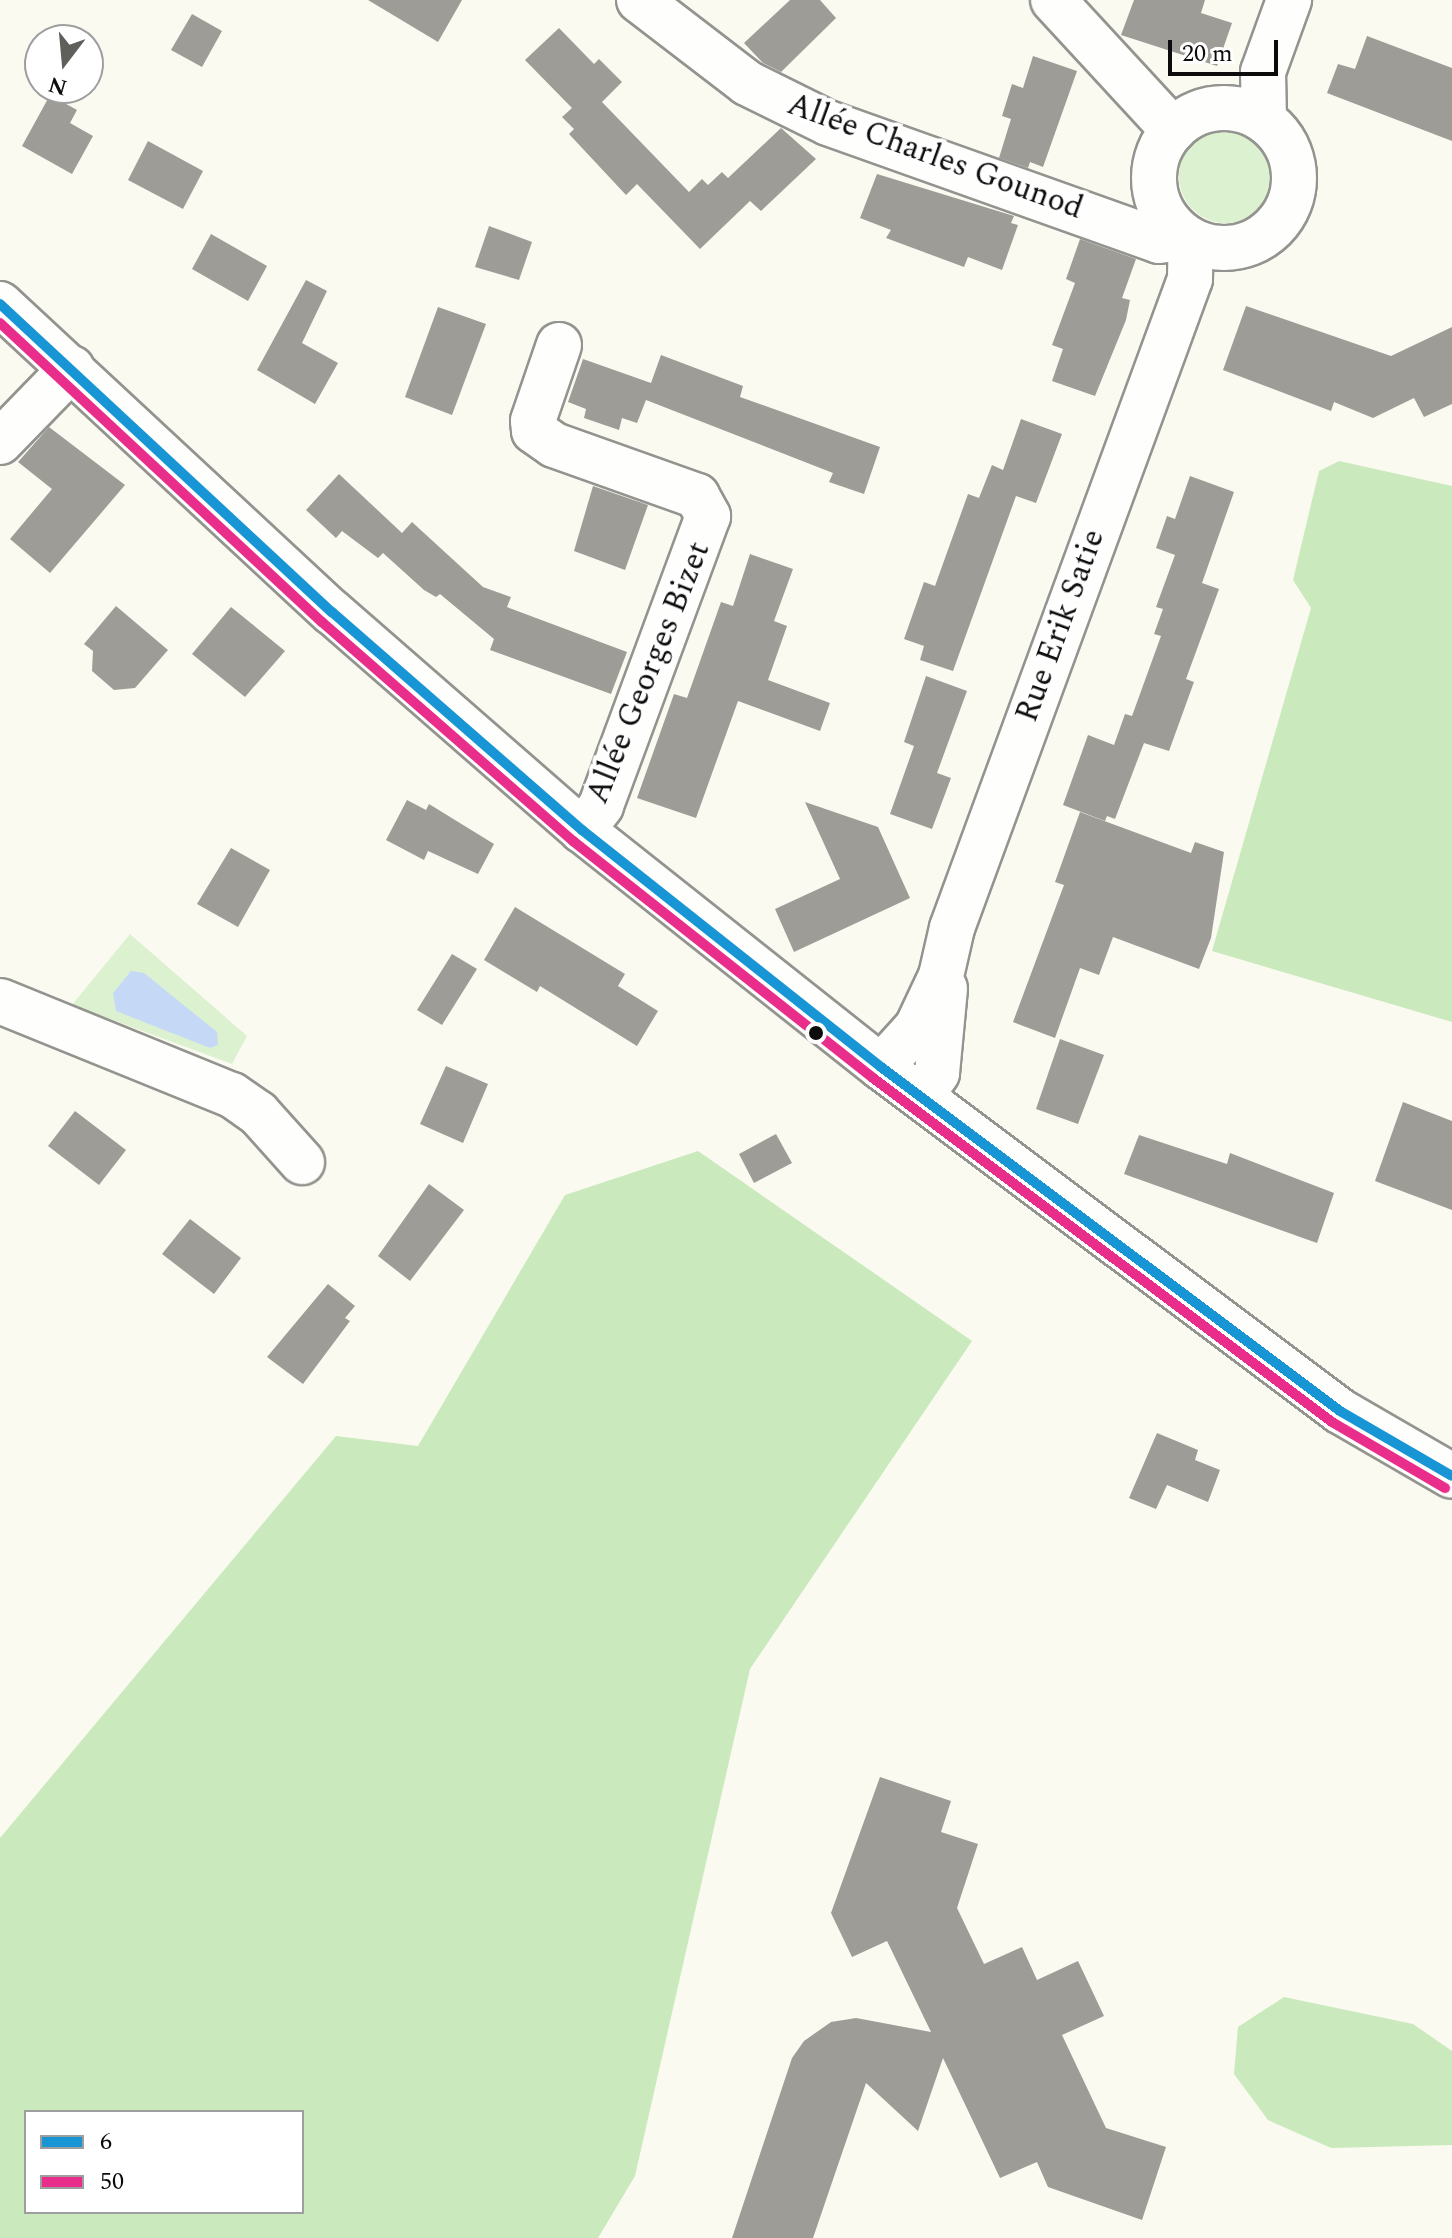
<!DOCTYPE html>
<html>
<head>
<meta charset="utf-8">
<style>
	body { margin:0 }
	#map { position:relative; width:1452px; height:2238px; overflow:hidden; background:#fafaf0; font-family:Spectral,serif }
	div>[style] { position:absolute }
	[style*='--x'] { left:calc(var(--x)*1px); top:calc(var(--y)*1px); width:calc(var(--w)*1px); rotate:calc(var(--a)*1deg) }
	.green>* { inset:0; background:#dcf1cf }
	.round { border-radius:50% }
	.forest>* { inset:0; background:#caeabd }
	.water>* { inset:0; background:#c5d9f6 }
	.building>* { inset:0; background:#9d9c96 }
	.roads { filter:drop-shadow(2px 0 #93938f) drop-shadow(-2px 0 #93938f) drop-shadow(0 2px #93938f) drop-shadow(0 -2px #93938f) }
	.minor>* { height:44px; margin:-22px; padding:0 22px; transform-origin:22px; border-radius:22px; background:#fefefd }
	.minor>.ring { margin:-22px; padding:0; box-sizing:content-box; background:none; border:44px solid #fefefd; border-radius:50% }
	.bus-1>* { height:10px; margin:-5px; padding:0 5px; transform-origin:5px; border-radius:5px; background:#1895d5 }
	.bus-2>* { height:10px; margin:-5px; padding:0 5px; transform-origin:5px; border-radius:5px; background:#e92d8b }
	.dots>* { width:22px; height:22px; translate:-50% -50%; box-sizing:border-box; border:4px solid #fff; border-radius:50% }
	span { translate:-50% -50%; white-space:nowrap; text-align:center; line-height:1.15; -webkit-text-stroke:8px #fff; paint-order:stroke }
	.street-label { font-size:32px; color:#0c0c0c }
	.legend { position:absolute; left:24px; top:2110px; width:280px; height:104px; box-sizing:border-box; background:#fff; border:2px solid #9e9e9e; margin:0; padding:10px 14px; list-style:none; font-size:24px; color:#0c0c0c }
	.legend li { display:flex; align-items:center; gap:16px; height:40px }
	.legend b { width:40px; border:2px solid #9e9e9e }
	.north { position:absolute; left:24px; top:24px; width:80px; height:80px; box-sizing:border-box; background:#fff; border:2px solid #9e9e9e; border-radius:50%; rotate:196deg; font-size:22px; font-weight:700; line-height:32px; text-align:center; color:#0c0c0c }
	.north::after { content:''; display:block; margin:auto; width:28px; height:36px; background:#5f5f5c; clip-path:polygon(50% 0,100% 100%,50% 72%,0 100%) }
	.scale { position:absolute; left:1168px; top:40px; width:110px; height:36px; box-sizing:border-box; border:4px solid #0c0c0c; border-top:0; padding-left:10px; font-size:24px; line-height:28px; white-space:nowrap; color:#0c0c0c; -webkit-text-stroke:6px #fff; paint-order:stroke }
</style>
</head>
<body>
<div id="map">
	<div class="green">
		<i class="round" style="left:1179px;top:129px;width:94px;height:94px"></i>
		<i style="clip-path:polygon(130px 934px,247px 1036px,232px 1064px,72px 1005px)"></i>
	</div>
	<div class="forest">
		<i style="clip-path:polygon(1339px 461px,1452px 486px,1452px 1022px,1212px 951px,1311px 608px,1293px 580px,1319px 471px)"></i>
		<i style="clip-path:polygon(evenodd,698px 1151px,972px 1341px,750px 1669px,635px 2176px,598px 2238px,0 2238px,0 1838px,336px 1436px,418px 1446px,565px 1195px,698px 1151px,302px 2112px,302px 2212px,26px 2212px,26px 2112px,302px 2112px)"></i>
		<i style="clip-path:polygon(1284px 1997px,1413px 2024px,1452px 2051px,1452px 2145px,1331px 2148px,1268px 2120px,1234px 2074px,1238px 2027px)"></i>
	</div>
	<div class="water">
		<i style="clip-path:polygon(131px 971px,144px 973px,217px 1032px,218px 1045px,210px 1048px,116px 1011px,113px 993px)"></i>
	</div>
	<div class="building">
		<i style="clip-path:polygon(368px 0,462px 0,438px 42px)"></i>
		<i style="clip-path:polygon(790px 0,820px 0,836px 18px,781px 72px,763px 63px,744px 43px)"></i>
		<i style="clip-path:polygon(1134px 0,1205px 0,1201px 13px,1232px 23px,1217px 66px,1121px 35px)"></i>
		<i style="clip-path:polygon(192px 14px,222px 31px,202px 67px,171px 50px)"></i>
		<i style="clip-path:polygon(559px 28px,594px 64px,599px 59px,622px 82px,602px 102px,689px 192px,702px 179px,708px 185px,722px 172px,728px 178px,781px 128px,816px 159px,761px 211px,750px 201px,700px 249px,637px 184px,626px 195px,569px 134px,574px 129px,562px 117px,572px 108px,525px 60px)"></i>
		<i style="clip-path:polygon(1367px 36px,1452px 68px,1452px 141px,1327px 93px,1338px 64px,1355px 69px)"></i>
		<i style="clip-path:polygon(1033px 56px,1077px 71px,1043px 167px,1030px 162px,1028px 168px,999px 158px,1011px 119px,1002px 116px,1012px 84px,1023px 88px)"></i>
		<i style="clip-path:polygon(50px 95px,77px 110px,70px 123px,93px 136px,72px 174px,22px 146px)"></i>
		<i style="clip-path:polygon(148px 141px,203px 171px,183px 209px,128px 180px)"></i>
		<i style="clip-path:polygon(877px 174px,1014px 216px,1011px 223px,1018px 225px,1002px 270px,968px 257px,964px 267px,886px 238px,891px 230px,860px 218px)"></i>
		<i style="clip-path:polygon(489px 226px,532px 242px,519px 280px,475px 267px)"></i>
		<i style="clip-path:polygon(211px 234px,267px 266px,248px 301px,192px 269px)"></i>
		<i style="clip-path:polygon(1080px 239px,1136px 259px,1122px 298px,1130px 300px,1126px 320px,1095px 396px,1052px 381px,1063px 349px,1052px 345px,1075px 283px,1066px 279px)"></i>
		<i style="clip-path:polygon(306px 280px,327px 291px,302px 343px,338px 363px,315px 404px,257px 370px)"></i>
		<i style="clip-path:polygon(1246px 306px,1391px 356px,1452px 327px,1452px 404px,1424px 417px,1414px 398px,1373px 418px,1334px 402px,1331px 411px,1223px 370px)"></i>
		<i style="clip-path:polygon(438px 307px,486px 324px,452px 415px,405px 397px)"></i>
		<i style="clip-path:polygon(661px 355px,743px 386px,740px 397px,880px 447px,864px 494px,829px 482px,833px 473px,646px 400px,637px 423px,622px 418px,619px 430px,584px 418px,586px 409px,568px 402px,583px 359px,651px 383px)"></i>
		<i style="clip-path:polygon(1021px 419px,1062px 434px,1036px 503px,1016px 496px,953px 671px,920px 660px,924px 646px,904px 639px,924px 582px,935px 586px,968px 494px,979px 498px,992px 465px,1003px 470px)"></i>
		<i style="clip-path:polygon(49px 427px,125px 485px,50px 573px,10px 539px,52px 489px,18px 462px)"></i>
		<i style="clip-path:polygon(339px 474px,402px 533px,412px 522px,483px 587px,511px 597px,507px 607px,627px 652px,611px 694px,490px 650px,494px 639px,440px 594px,436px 597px,424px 590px,383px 553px,378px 558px,342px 531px,336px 538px,306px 510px)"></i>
		<i style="clip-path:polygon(1190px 476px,1234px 492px,1202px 583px,1219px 589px,1186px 679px,1194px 682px,1169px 751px,1144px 743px,1115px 819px,1107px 816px,1105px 821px,1063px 805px,1088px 735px,1114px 745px,1125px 714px,1132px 716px,1161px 636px,1154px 634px,1163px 609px,1156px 607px,1175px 555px,1156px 548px,1167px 516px,1175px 519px)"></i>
		<i style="clip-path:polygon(593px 486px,648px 505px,625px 570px,574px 551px)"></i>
		<i style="clip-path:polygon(750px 554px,793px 569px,774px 621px,787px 626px,768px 680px,830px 703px,820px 731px,738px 701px,696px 818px,637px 798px,674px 694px,687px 698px,721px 602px,733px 606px)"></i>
		<i style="clip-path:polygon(116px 606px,168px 650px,135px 688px,114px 690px,92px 671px,93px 651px,84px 644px)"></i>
		<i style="clip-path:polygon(231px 607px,285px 651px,245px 697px,192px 654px)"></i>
		<i style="clip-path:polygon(926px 676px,967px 691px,937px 773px,951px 778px,932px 829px,890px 814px,914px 746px,904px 742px)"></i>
		<i style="clip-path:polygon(407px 800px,426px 810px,429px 804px,494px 844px,478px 874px,428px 851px,424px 860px,386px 840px)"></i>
		<i style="clip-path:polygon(805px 802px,878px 827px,910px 898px,794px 952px,775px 909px,840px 879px)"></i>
		<i style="clip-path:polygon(1080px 812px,1191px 853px,1195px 842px,1224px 852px,1211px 938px,1199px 969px,1113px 937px,1099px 975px,1080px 968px,1055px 1038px,1013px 1022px,1064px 885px,1055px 882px)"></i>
		<i style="clip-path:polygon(231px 848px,270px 870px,238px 927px,197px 904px)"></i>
		<i style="clip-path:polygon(515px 907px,625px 974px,618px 986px,658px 1011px,637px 1046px,540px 986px,537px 992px,484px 960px)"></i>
		<i style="clip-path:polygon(452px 954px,477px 969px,442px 1025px,417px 1010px)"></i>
		<i style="clip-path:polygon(1060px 1039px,1104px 1055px,1078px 1124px,1036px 1109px)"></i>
		<i style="clip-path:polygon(446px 1066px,488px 1084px,463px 1143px,420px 1124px)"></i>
		<i style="clip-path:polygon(1403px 1102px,1452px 1121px,1452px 1210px,1375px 1181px)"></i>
		<i style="clip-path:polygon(75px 1111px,126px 1150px,99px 1185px,48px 1146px)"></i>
		<i style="clip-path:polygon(776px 1134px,792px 1163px,754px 1183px,739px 1154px)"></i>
		<i style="clip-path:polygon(1139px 1135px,1227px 1164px,1230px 1153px,1334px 1193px,1317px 1243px,1124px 1174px)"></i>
		<i style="clip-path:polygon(429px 1184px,464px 1210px,410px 1281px,378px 1256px)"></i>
		<i style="clip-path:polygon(190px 1219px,241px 1258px,214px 1294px,162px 1254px)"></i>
		<i style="clip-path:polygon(328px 1284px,355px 1306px,345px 1318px,350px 1321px,303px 1384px,267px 1357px)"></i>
		<i style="clip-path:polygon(1157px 1433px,1198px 1450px,1195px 1460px,1220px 1470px,1208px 1502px,1167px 1485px,1156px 1509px,1129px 1498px)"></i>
		<i style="clip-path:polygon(880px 1777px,951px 1801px,941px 1832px,978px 1844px,957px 1908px,984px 1964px,1022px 1947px,1037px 1980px,1078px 1961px,1104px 2016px,1062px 2035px,1106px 2128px,1166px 2147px,1142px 2220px,1048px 2187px,1037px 2162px,1000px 2178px,943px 2058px,918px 2131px,866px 2083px,813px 2238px,732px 2238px,792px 2058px,804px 2041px,831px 2022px,856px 2018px,931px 2032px,887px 1941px,852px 1957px,831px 1913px)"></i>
	</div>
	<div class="roads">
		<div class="minor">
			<i style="--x:639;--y:0;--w:136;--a:37.5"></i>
			<i style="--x:747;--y:83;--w:90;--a:26.3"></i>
			<i style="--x:828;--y:123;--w:351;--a:19.6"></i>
			<i style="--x:1159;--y:241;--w:27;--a:-8"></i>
			<i style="--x:1053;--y:0;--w:177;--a:47.3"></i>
			<i class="ring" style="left:1154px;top:108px;width:96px;height:96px"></i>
			<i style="--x:1264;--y:120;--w:48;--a:-91.2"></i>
			<i style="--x:1263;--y:72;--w:77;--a:-70.1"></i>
			<i style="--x:0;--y:304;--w:453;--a:42.9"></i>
			<i style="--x:332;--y:612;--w:332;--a:41.1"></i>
			<i style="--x:582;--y:830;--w:382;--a:38.4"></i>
			<i style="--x:881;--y:1067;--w:574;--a:36.85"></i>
			<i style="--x:1340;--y:1411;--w:129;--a:30.1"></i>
			<i style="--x:559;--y:345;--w:80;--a:108.9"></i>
			<i style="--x:533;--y:421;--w:10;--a:84"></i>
			<i style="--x:534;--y:431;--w:24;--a:35"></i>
			<i style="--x:554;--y:445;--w:152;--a:19.6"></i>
			<i style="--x:697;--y:496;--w:23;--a:61"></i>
			<i style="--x:708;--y:516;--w:309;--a:110.3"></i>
			<i style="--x:601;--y:806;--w:31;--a:128"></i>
			<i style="--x:0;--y:442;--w:103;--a:-45.8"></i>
			<i style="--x:0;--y:1001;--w:250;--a:22.1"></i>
			<i style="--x:232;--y:1095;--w:32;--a:35"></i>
			<i style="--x:258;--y:1113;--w:66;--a:48.1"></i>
			<i style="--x:881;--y:1067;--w:54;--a:-48"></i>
			<i style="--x:917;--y:1027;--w:56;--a:-64.8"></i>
			<i style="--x:941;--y:976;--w:49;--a:-77.1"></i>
			<i style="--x:952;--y:928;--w:691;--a:-69.86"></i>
			<i style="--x:1190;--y:279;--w:39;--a:-89"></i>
			<i style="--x:921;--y:1096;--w:28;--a:-55"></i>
			<i style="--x:937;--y:1073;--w:85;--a:-84.6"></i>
		</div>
	</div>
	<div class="bus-1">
		<i style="--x:0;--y:304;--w:453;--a:42.9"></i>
		<i style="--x:332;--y:612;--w:332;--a:41.1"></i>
		<i style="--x:582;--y:830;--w:382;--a:38.4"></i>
		<i style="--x:881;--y:1067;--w:574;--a:36.85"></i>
		<i style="--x:1340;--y:1411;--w:129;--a:30.1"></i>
	</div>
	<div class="bus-2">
		<i style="--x:0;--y:323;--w:439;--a:42.9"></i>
		<i style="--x:322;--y:622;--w:333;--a:41.1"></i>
		<i style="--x:573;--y:841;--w:382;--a:38.3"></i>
		<i style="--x:873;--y:1078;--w:574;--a:36.85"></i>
		<i style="--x:1332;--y:1422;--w:131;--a:30.3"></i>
	</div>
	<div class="dots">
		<i style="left:816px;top:1033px;background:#0c0c0c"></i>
	</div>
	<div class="street-label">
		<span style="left:935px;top:157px;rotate:20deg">Allée Charles Gounod</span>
		<span style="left:1061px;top:626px;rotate:-70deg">Rue Erik Satie</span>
		<span style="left:649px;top:673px;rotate:-68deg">Allée Georges Bizet</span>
	</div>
	<ul class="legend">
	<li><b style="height:10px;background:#1895d5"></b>6</li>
	<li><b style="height:10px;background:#e92d8b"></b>50</li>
	</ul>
	<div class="north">N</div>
	<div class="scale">20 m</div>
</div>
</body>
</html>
